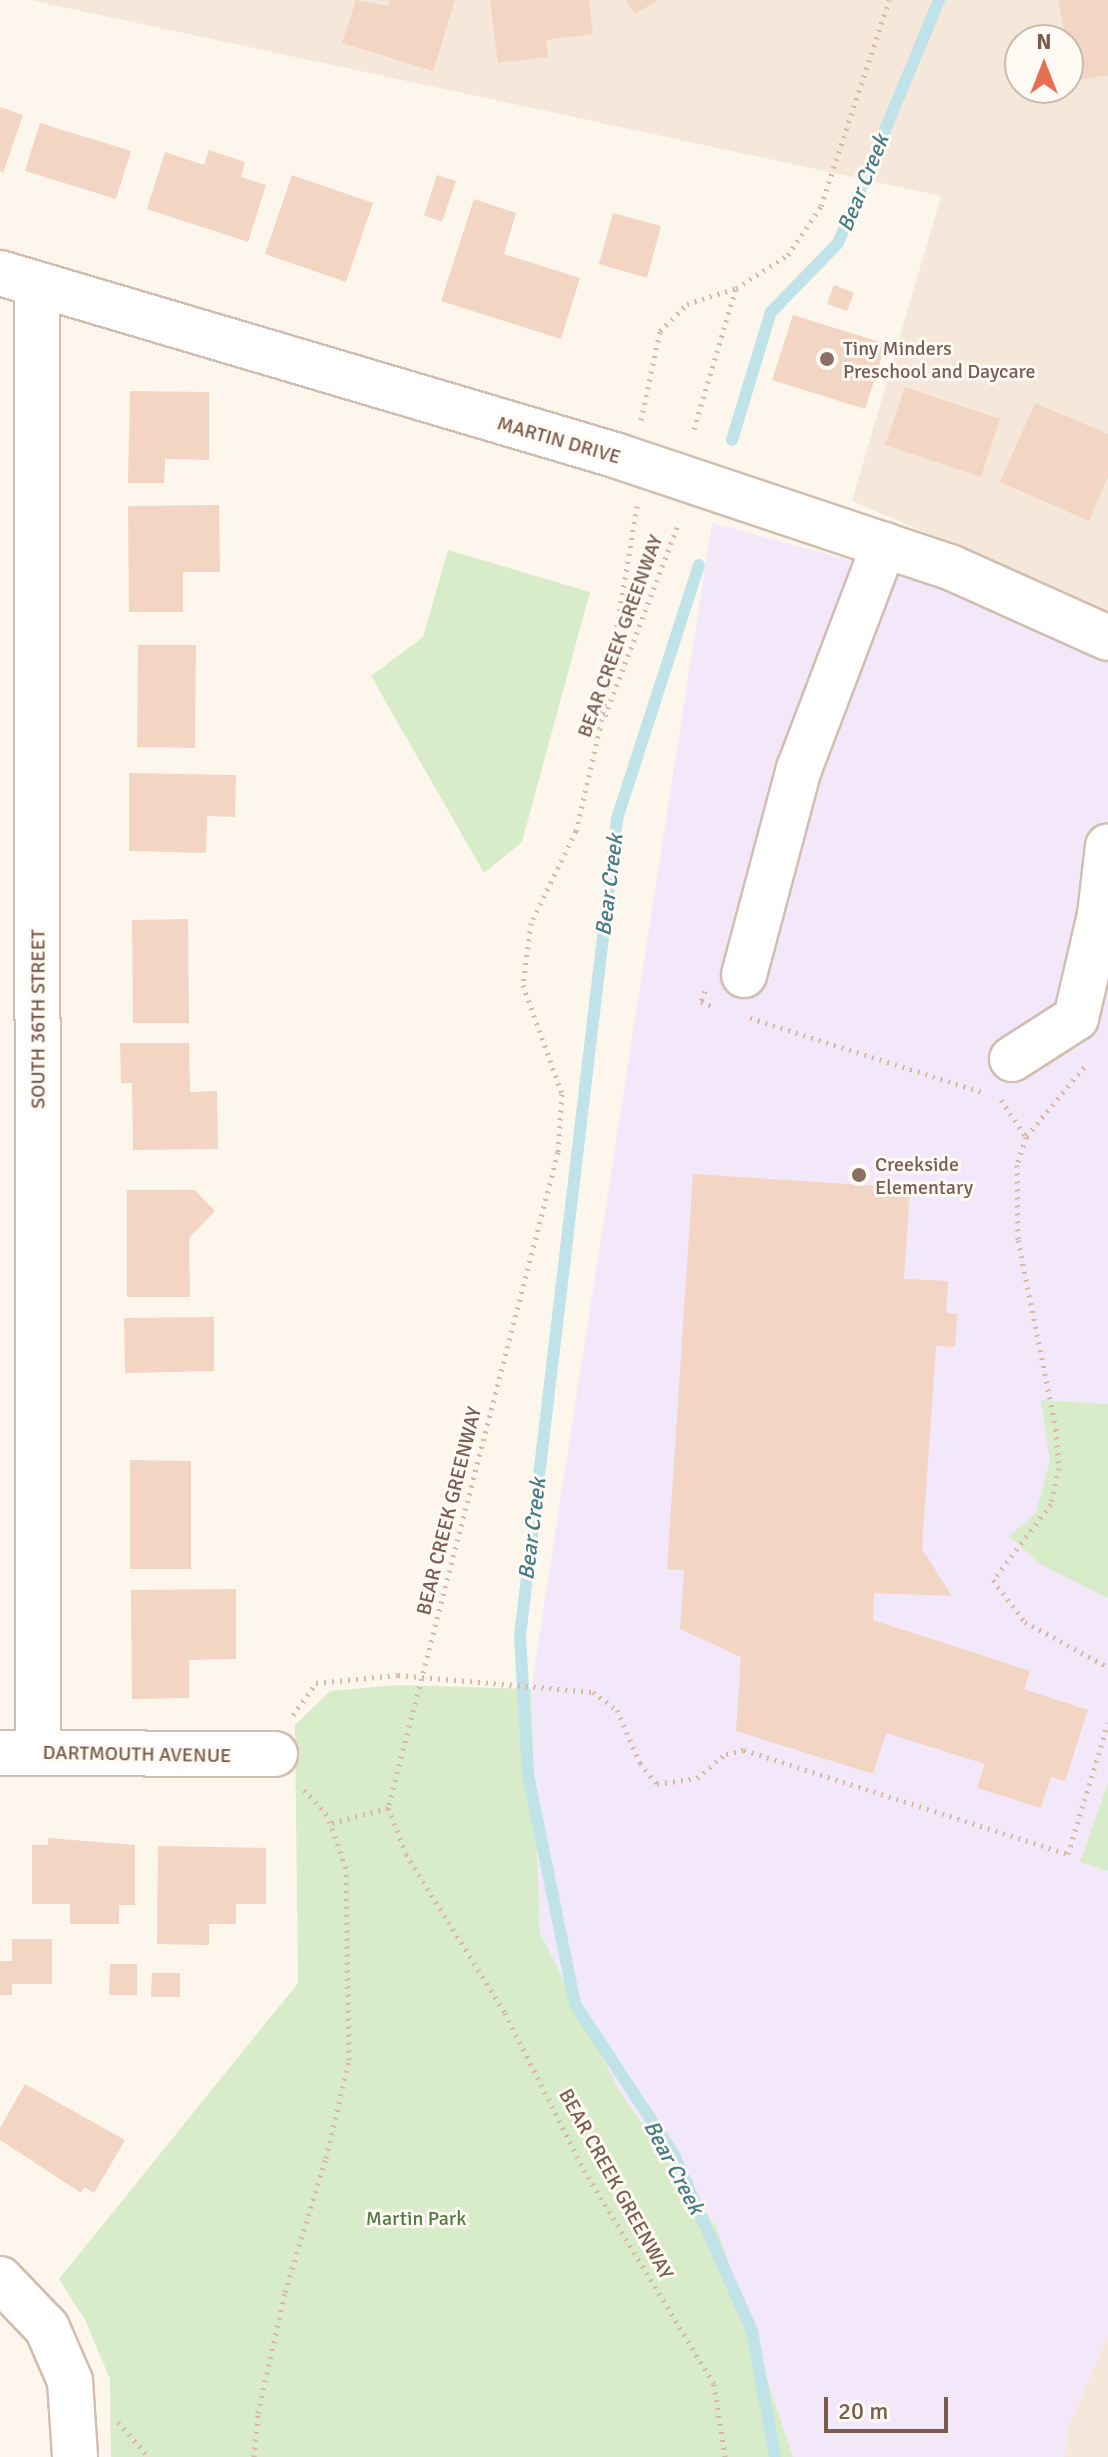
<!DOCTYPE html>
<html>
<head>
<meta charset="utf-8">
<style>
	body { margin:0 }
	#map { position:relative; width:1108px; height:2457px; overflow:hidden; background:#fdf6ec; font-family:Signika,sans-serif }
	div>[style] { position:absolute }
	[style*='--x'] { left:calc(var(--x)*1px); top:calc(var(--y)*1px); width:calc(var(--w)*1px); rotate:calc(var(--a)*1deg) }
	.residential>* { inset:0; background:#f5e8da }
	.education>* { inset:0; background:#f3e8fa }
	.green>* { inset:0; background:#d8ecc9 }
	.stream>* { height:12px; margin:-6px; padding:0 6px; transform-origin:6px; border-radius:6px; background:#bfe3e8 }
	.building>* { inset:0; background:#f3d5c3 }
	.path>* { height:5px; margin-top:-2.5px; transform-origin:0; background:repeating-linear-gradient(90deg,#d9b8a5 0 2px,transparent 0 8px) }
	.roads { filter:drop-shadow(2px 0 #d1beb0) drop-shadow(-2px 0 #d1beb0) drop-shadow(0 2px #d1beb0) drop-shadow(0 -2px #d1beb0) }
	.minor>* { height:44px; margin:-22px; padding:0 22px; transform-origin:22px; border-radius:22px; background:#fff }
	.dots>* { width:22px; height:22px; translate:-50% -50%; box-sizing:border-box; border:4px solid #fffaf3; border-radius:50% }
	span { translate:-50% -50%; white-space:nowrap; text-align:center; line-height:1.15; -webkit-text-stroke:6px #fffaf3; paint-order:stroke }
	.education-label { font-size:20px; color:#785e54 }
	.left { translate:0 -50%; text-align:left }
	.street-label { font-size:20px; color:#7a5c4d }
	.park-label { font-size:20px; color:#537a41 }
	.water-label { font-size:22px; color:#437c86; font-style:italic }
	.north { position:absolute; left:1004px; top:24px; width:80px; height:80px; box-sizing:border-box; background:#fffaf3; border:2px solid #cabbb1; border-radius:50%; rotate:0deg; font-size:22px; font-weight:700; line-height:32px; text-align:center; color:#7a5c4d }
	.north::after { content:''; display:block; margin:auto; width:28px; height:36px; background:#e76f51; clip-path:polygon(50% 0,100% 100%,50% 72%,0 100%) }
	.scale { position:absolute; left:824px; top:2397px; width:124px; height:36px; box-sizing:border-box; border:4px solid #7a5c4d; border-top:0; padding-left:10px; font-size:24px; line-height:28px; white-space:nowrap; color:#7a5c4d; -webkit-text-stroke:6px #fffaf3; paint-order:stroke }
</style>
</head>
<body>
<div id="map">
	<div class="residential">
		<i style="clip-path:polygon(evenodd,30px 0,1108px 0,1108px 611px,852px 501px,941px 196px,30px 0,1020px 40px,1068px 40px,1068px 88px,1020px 88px,1020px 40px)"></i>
		<i style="clip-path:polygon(1108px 2335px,1108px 2457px,1064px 2457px,1068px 2427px)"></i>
	</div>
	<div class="education">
		<i style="clip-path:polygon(712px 523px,923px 580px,1068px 639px,1108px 662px,1108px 2335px,1068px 2427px,1064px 2457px,793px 2457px,717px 2228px,609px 2076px,540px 1933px,531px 1689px)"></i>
	</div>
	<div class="green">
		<i style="clip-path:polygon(448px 550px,590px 592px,522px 842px,484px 873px,371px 676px,423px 637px)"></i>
		<i style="clip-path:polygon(1041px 1400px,1108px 1404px,1108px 1598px,1040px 1564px,1009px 1536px,1036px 1513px,1050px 1461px)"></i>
		<i style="clip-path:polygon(398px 1685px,531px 1689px,540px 1933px,620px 2092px,717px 2228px,793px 2457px,111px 2457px,110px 2379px,85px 2320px,59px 2279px,298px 1983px,295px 1725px,330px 1691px)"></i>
		<i style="clip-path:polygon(1108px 1783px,1108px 1871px,1080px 1862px)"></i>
	</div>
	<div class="stream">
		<i style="--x:732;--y:440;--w:134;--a:-73.1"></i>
		<i style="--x:771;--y:312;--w:96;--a:-45.8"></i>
		<i style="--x:838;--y:243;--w:263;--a:-67.4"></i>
		<i style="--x:699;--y:565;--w:267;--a:107.9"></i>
		<i style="--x:617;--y:819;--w:823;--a:96.77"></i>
		<i style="--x:520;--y:1636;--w:139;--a:86.7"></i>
		<i style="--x:528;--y:1775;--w:234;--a:78.4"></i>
		<i style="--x:575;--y:2004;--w:181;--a:56.7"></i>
		<i style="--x:674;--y:2155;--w:193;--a:66.1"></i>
		<i style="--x:752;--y:2331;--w:128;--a:79.7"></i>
	</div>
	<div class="building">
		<i style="clip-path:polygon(356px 0,388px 6px,390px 0,455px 0,433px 71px,342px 43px)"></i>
		<i style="clip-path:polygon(490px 0,589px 0,593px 34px,546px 40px,548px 57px,498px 63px)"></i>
		<i style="clip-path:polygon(626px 0,658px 0,635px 14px)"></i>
		<i style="clip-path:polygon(1058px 0,1108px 0,1108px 75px,1074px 81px)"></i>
		<i style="clip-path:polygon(0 107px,23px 115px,3px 173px,0 171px)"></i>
		<i style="clip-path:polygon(40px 123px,131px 151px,116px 199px,25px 171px)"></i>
		<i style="clip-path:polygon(209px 150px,245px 162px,241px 177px,266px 185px,248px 242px,147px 209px,165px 152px,204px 165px)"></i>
		<i style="clip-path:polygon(292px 175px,373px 203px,346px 282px,265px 254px)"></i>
		<i style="clip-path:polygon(437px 175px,456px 181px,442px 222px,424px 215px)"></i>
		<i style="clip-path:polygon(474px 199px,516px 213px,504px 254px,580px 278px,561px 339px,441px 301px)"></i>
		<i style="clip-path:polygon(613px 213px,661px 226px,647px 278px,599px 264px)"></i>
		<i style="clip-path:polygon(834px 285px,854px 293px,847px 311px,827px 304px)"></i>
		<i style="clip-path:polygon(793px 315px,886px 344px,865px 409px,772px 380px)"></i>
		<i style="clip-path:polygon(905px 387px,1000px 419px,981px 477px,885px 445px)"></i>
		<i style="clip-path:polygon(130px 391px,209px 392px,209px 460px,165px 459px,164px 483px,128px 483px)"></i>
		<i style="clip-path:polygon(1035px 403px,1108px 434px,1108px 477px,1089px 521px,1000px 482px)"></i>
		<i style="clip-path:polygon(219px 505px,220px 572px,183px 572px,183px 612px,129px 612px,128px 506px)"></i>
		<i style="clip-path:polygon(138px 645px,196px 645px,195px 748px,137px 747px)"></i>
		<i style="clip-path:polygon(129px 773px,236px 775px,235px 817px,207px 816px,206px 853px,129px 851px)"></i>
		<i style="clip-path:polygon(188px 919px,189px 1023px,133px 1023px,132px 920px)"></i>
		<i style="clip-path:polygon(120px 1043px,189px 1043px,190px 1092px,217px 1091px,218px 1149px,133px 1150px,132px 1083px,121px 1083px)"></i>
		<i style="clip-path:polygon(693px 1174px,910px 1188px,904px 1279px,948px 1281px,946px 1313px,957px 1314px,955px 1347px,936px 1346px,922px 1549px,952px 1596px,874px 1593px,873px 1620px,1030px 1671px,1024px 1689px,1088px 1710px,1065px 1781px,1051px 1777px,1041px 1808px,977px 1788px,985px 1764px,886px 1733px,873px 1774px,736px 1731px,741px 1657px,680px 1629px,684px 1570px,667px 1569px)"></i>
		<i style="clip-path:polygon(127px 1190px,195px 1190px,215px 1211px,189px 1238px,190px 1297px,127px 1297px)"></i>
		<i style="clip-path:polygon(214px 1317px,214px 1371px,125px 1373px,124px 1318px)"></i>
		<i style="clip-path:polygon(130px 1460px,191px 1461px,191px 1569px,130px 1569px)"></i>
		<i style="clip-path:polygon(236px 1589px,236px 1659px,189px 1660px,189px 1698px,132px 1699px,131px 1590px)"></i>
		<i style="clip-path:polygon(48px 1838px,135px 1845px,135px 1905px,119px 1905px,119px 1924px,70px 1924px,70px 1904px,32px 1904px,32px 1845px,48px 1845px)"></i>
		<i style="clip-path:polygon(158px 1846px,266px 1848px,266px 1904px,236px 1904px,236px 1924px,209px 1924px,209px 1945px,157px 1944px)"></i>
		<i style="clip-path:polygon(12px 1939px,52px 1939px,52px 1984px,12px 1984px,12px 1995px,0 1995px,0 1961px,12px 1961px)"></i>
		<i style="clip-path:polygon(110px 1964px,137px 1964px,137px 1995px,109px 1995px)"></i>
		<i style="clip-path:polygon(152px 1973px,180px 1973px,180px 1997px,151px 1997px)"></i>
		<i style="clip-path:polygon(25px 2084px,125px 2140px,94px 2193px,84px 2187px,81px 2193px,0 2140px,0 2128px)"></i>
	</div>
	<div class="path">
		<i style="--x:641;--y:420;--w:91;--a:-77.9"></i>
		<i style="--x:660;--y:331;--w:38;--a:-45"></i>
		<i style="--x:687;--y:304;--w:52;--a:-18.1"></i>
		<i style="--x:736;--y:288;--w:62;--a:-32.4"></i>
		<i style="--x:788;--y:255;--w:59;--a:-56"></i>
		<i style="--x:821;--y:206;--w:217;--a:-71.7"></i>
		<i style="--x:694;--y:429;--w:147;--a:-73.4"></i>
		<i style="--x:637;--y:506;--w:225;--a:99.5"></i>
		<i style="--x:600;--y:728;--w:106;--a:103.1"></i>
		<i style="--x:576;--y:831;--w:102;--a:116.1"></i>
		<i style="--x:531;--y:923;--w:63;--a:97.4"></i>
		<i style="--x:523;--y:985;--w:116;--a:70.3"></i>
		<i style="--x:562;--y:1094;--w:58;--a:93.9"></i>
		<i style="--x:558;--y:1152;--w:678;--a:104.53"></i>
		<i style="--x:388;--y:1808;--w:49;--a:68.6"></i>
		<i style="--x:406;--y:1854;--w:187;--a:58.1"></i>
		<i style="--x:505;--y:2013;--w:176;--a:63.3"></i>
		<i style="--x:584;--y:2170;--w:250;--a:58.7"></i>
		<i style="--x:714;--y:2384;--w:74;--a:81.4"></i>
		<i style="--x:605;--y:716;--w:208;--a:-69.1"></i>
		<i style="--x:705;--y:991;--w:12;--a:110"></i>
		<i style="--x:701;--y:1002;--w:14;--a:21"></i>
		<i style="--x:750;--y:1018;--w:247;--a:17.7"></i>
		<i style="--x:1084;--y:1067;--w:91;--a:129.6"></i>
		<i style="--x:1026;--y:1137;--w:29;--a:108"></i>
		<i style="--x:1017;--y:1165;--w:75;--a:89.2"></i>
		<i style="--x:1018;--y:1240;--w:193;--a:78.6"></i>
		<i style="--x:1056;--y:1429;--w:39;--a:86"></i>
		<i style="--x:1059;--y:1468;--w:37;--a:103"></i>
		<i style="--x:1051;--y:1504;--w:96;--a:127.3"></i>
		<i style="--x:993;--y:1580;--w:53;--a:52.7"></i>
		<i style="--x:1025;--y:1622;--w:94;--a:28.5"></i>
		<i style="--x:1001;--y:1100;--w:45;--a:56"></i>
		<i style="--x:293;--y:1715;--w:39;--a:-54"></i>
		<i style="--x:316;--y:1683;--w:82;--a:-5.6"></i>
		<i style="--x:398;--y:1675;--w:196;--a:5"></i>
		<i style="--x:593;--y:1692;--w:30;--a:37"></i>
		<i style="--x:617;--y:1710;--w:58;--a:66.5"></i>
		<i style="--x:640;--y:1763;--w:27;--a:51"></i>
		<i style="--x:657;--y:1784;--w:40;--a:-8.5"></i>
		<i style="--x:697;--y:1778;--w:38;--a:-40"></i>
		<i style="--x:726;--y:1754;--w:18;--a:-13"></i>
		<i style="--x:744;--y:1750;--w:340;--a:17.8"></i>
		<i style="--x:1068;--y:1854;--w:137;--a:-73"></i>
		<i style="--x:332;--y:1823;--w:58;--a:-15"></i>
		<i style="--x:118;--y:2422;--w:47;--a:48.5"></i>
		<i style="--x:254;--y:2457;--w:44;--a:-84.8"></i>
		<i style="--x:258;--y:2413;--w:124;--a:-77.4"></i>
		<i style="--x:285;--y:2292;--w:140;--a:-73"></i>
		<i style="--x:326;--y:2158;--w:101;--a:-76.8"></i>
		<i style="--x:349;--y:2060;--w:192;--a:-90.9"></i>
		<i style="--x:346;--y:1868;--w:56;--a:-109.7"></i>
		<i style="--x:327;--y:1815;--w:38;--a:-132"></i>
	</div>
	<div class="roads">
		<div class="minor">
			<i style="--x:0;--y:273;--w:645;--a:16.49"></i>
			<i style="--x:618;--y:456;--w:350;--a:18.5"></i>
			<i style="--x:950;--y:567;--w:173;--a:24.2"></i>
			<i style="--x:37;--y:285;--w:1467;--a:89.96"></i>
			<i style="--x:744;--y:975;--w:213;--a:-75.1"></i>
			<i style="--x:799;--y:769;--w:240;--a:-69.2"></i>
			<i style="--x:1012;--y:1059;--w:76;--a:-32.6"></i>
			<i style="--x:1076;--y:1018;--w:106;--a:-76.9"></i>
			<i style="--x:1100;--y:915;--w:69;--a:-83.4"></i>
			<i style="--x:0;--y:1753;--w:275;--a:0.2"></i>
			<i style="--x:0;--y:2279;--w:68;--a:46.2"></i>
			<i style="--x:47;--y:2328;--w:58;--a:66.5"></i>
			<i style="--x:70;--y:2381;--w:76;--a:86.2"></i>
		</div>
	</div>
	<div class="dots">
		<i style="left:827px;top:359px;background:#8d6e63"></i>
		<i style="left:859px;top:1175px;background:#8d6e63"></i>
	</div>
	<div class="education-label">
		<span class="left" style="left:843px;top:360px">Tiny Minders<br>Preschool and Daycare</span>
		<span class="left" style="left:875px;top:1176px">Creekside<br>Elementary</span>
	</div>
	<div class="street-label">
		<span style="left:559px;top:440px;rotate:16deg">MARTIN DRIVE</span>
		<span style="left:620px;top:636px;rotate:-70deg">BEAR CREEK GREENWAY</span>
		<span style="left:38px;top:1019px;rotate:-90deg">SOUTH 36TH STREET</span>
		<span style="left:449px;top:1511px;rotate:-76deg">BEAR CREEK GREENWAY</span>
		<span style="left:137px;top:1754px;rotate:1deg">DARTMOUTH AVENUE</span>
		<span style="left:616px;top:2184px;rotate:61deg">BEAR CREEK GREENWAY</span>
	</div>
	<div class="park-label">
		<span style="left:416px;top:2218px">Martin Park</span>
	</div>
	<div class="water-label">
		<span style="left:863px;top:183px;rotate:-68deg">Bear Creek</span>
		<span style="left:609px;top:885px;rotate:-83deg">Bear Creek</span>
		<span style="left:532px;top:1529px;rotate:-83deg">Bear Creek</span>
		<span style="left:674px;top:2167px;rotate:62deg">Bear Creek</span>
	</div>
	<div class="north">N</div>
	<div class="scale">20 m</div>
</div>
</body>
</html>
